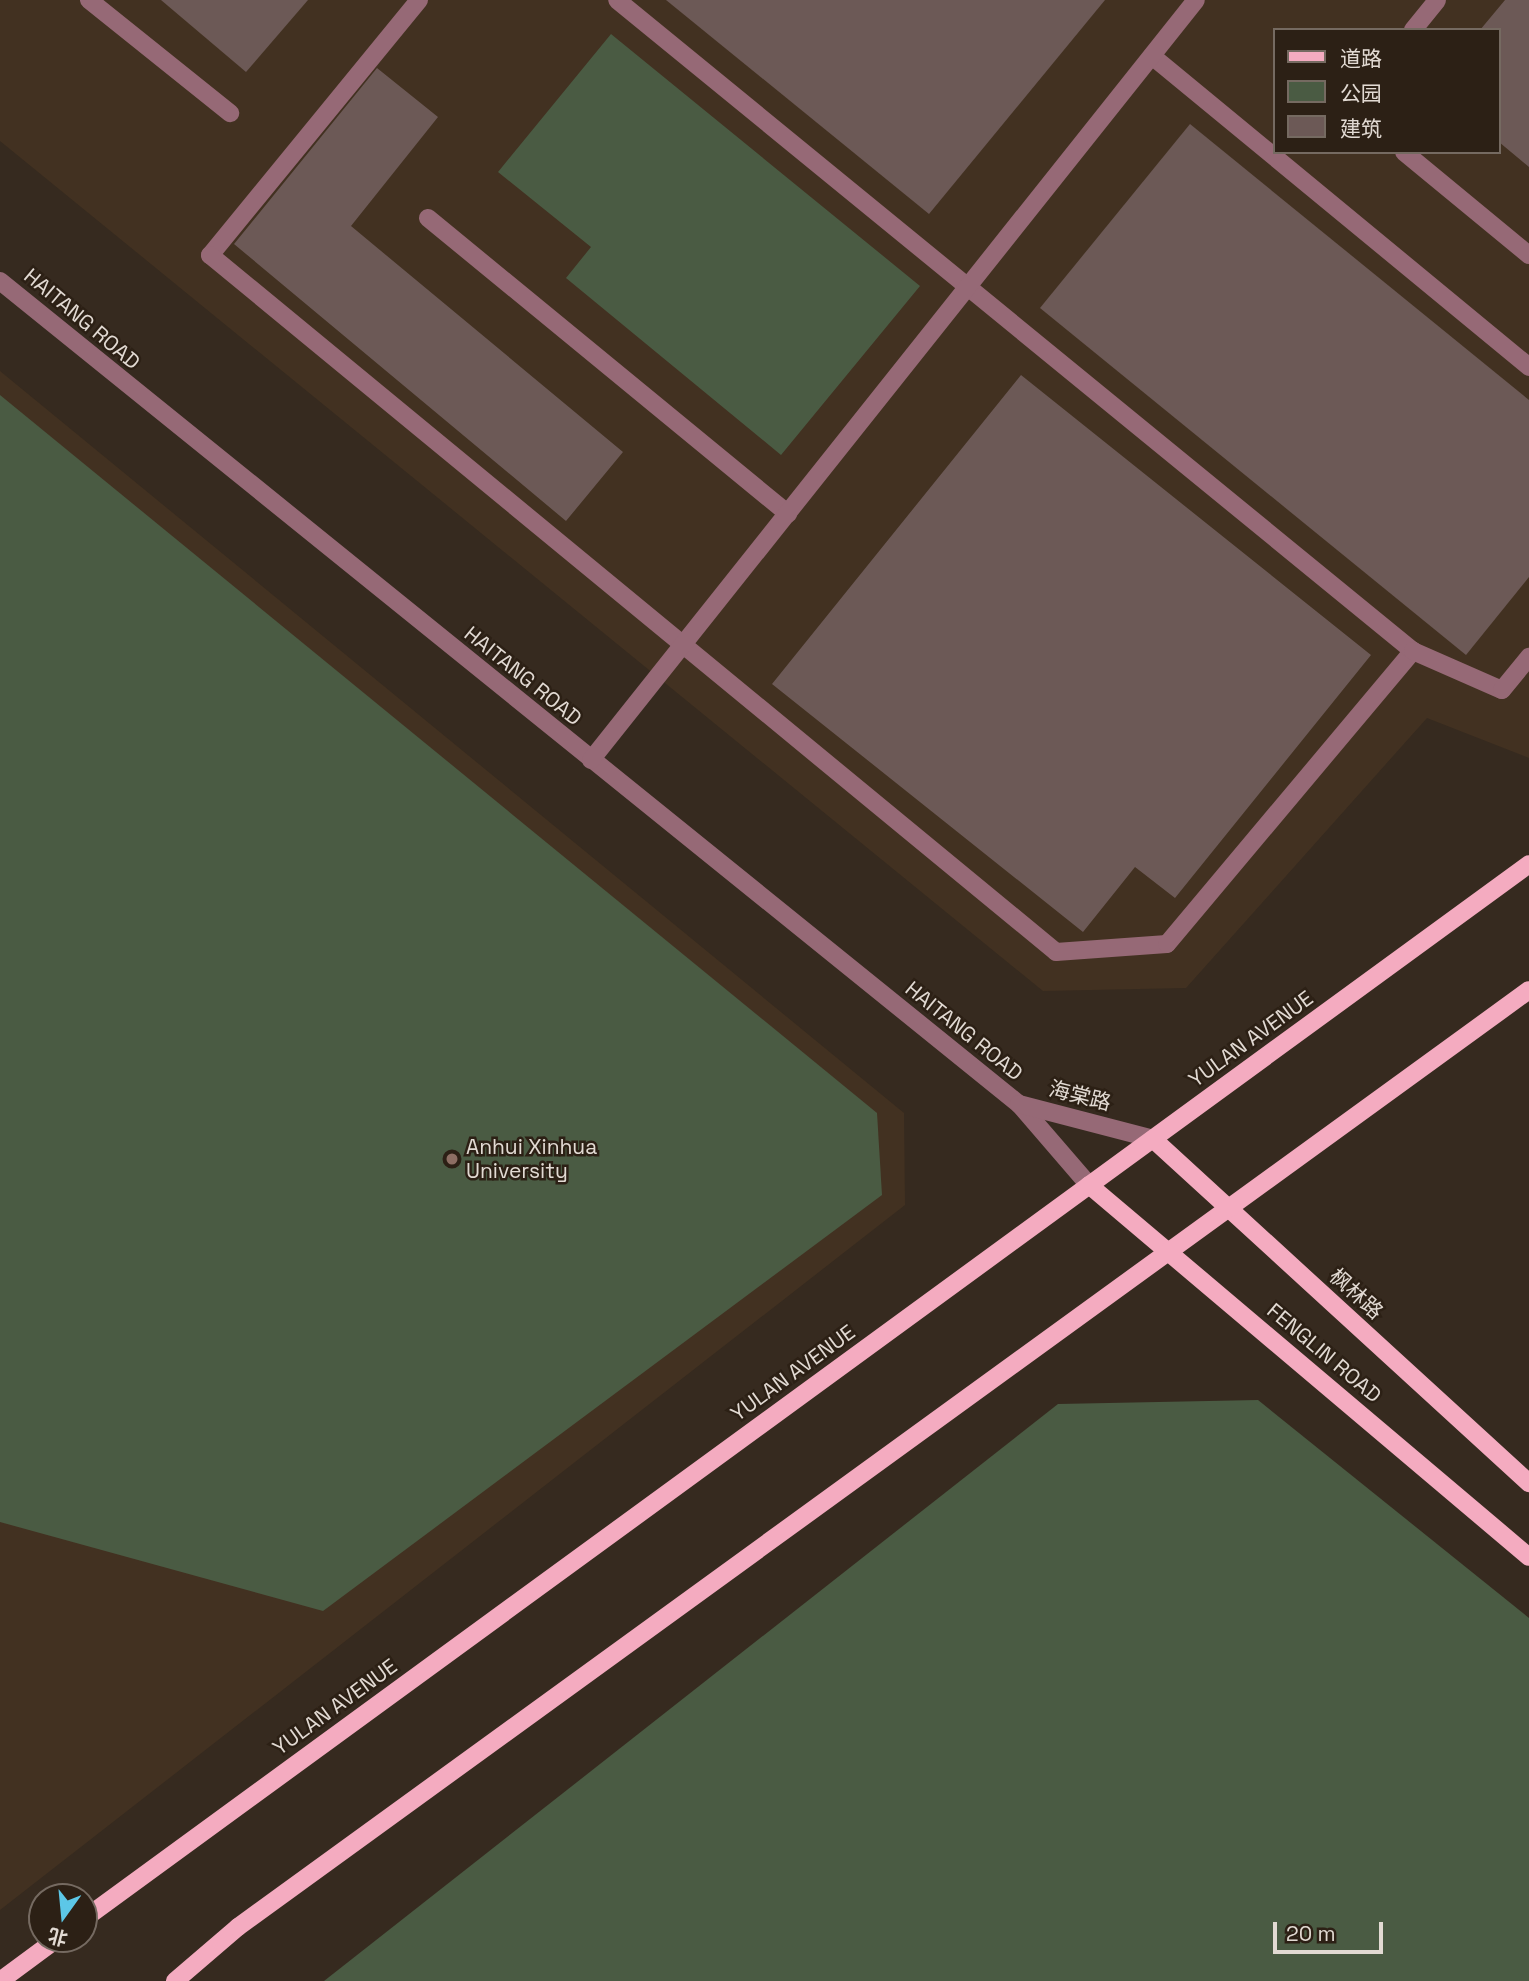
<!DOCTYPE html>
<html>
<head>
<meta charset="utf-8">
<style>
	body { margin:0 }
	#map { position:relative; width:1529px; height:1981px; overflow:hidden; background:#362a1f; font-family:"Space Grotesk","Noto Sans SC",sans-serif }
	div>[style] { position:absolute }
	[style*='--x'] { left:calc(var(--x)*1px); top:calc(var(--y)*1px); width:calc(var(--w)*1px); rotate:calc(var(--a)*1deg) }
	.built>* { inset:0; background:#423121 }
	.green>* { inset:0; background:#4a5b43 }
	.building>* { inset:0; background:#6c5956 }
	.minor>* { height:18px; margin:-9px; padding:0 9px; transform-origin:9px; border-radius:9px; background:#966976 }
	.major>* { height:18px; margin:-9px; padding:0 9px; transform-origin:9px; border-radius:9px; background:#f4abc0 }
	.dots>* { width:19px; height:19px; translate:-50% -50%; box-sizing:border-box; border:4px solid #2c2015; border-radius:50% }
	span { translate:-50% -50%; white-space:nowrap; text-align:center; line-height:1.15; -webkit-text-stroke:5px #2c2015; paint-order:stroke }
	.street-label { font-size:21px; color:#e2dad3 }
	.poi-label { font-size:21px; color:#e2dad3 }
	.left { translate:0 -50%; text-align:left }
	.legend { position:absolute; left:1273px; top:28px; width:228px; height:126px; box-sizing:border-box; background:#2c2015; border:2px solid #756a61; margin:0; padding:9px 12px; list-style:none; font-size:21px; color:#e2dad3 }
	.legend li { display:flex; align-items:center; gap:14px; height:35px }
	.legend b { width:35px; border:2px solid #756a61 }
	.north { position:absolute; left:28px; top:1883px; width:70px; height:70px; box-sizing:border-box; background:#2c2015; border:2px solid #756a61; border-radius:50%; rotate:195deg; font-size:19px; font-weight:700; line-height:28px; text-align:center; color:#e2dad3 }
	.north::after { content:''; display:block; margin:auto; width:24px; height:32px; background:#5cc7e7; clip-path:polygon(50% 0,100% 100%,50% 72%,0 100%) }
	.scale { position:absolute; left:1273px; top:1922px; width:110px; height:32px; box-sizing:border-box; border:4px solid #e2dad3; border-top:0; padding-left:9px; font-size:21px; line-height:24px; white-space:nowrap; color:#e2dad3; -webkit-text-stroke:5px #2c2015; paint-order:stroke }
</style>
</head>
<body>
<div id="map">
	<div class="built">
		<i style="clip-path:polygon(evenodd,0 0,1529px 0,1529px 758px,1427px 718px,1186px 988px,1043px 991px,0 141px,0 0,1275px 30px,1499px 30px,1499px 152px,1275px 152px,1275px 30px)"></i>
		<i style="clip-path:polygon(0 371px,904px 1113px,905px 1205px,0 1910px)"></i>
	</div>
	<div class="green">
		<i style="clip-path:polygon(611px 34px,920px 286px,781px 455px,566px 278px,591px 247px,498px 172px)"></i>
		<i style="clip-path:polygon(0 395px,877px 1113px,882px 1195px,323px 1611px,0 1522px)"></i>
		<i style="clip-path:polygon(1258px 1400px,1529px 1618px,1529px 1981px,324px 1981px,1058px 1404px)"></i>
	</div>
	<div class="building">
		<i style="clip-path:polygon(161px 0,308px 0,246px 72px)"></i>
		<i style="clip-path:polygon(666px 0,1105px 0,929px 214px)"></i>
		<i style="clip-path:polygon(1505px 0,1529px 0,1529px 167px,1499px 142px,1499px 30px,1480px 30px)"></i>
		<i style="clip-path:polygon(377px 68px,438px 117px,351px 226px,623px 452px,566px 521px,234px 244px)"></i>
		<i style="clip-path:polygon(1190px 124px,1529px 400px,1529px 577px,1466px 655px,1040px 308px)"></i>
		<i style="clip-path:polygon(1021px 375px,1371px 655px,1175px 898px,1135px 867px,1083px 932px,772px 684px)"></i>
	</div>
	<div class="minor">
		<i style="--x:89;--y:0;--w:181;--a:38.7"></i>
		<i style="--x:419;--y:0;--w:330;--a:129.3"></i>
		<i style="--x:210;--y:255;--w:1096;--a:39.48"></i>
		<i style="--x:1056;--y:952;--w:111;--a:-4.1"></i>
		<i style="--x:1167;--y:944;--w:383;--a:-50"></i>
		<i style="--x:1413;--y:651;--w:1028;--a:-140.72"></i>
		<i style="--x:1413;--y:30;--w:38;--a:-51"></i>
		<i style="--x:1152;--y:56;--w:489;--a:39.5"></i>
		<i style="--x:1404;--y:152;--w:162;--a:39.5"></i>
		<i style="--x:428;--y:218;--w:466;--a:39.4"></i>
		<i style="--x:0;--y:281;--w:1310;--a:38.93"></i>
		<i style="--x:1019;--y:1104;--w:107;--a:49.2"></i>
		<i style="--x:1413;--y:651;--w:97;--a:23.7"></i>
		<i style="--x:1502;--y:690;--w:43;--a:-50.7"></i>
		<i style="--x:591;--y:760;--w:971;--a:-51.48"></i>
		<i style="--x:1019;--y:1104;--w:138;--a:14.6"></i>
	</div>
	<div class="major">
		<i style="--x:1153;--y:1139;--w:510;--a:42.46"></i>
		<i style="--x:1089;--y:1185;--w:576;--a:40.21"></i>
		<i style="--x:84;--y:1919;--w:1789;--a:-36.13"></i>
		<i style="--x:0;--y:1981;--w:71;--a:-36.4"></i>
		<i style="--x:175;--y:1981;--w:83;--a:-40.6"></i>
		<i style="--x:238;--y:1927;--w:1595;--a:-35.97"></i>
	</div>
	<div class="dots">
		<i style="left:452px;top:1159px;background:#8d6e63"></i>
	</div>
	<div class="street-label">
		<span style="left:82px;top:319px;rotate:40deg">HAITANG ROAD</span>
		<span style="left:523px;top:676px;rotate:39deg">HAITANG ROAD</span>
		<span style="left:964px;top:1031px;rotate:39deg">HAITANG ROAD</span>
		<span style="left:1251px;top:1039px;rotate:-36deg">YULAN AVENUE</span>
		<span style="left:1080px;top:1096px;rotate:14deg">海棠路</span>
		<span style="left:1356px;top:1294px;rotate:42deg">枫林路</span>
		<span style="left:1324px;top:1353px;rotate:40deg">FENGLIN ROAD</span>
		<span style="left:793px;top:1373px;rotate:-36deg">YULAN AVENUE</span>
		<span style="left:335px;top:1707px;rotate:-36deg">YULAN AVENUE</span>
	</div>
	<div class="poi-label">
		<span class="left" style="left:466px;top:1159px">Anhui Xinhua<br>University</span>
	</div>
	<ul class="legend">
	<li><b style="height:9px;background:#f4abc0"></b>道路</li>
	<li><b style="height:19px;background:#4a5b43"></b>公园</li>
	<li><b style="height:19px;background:#6c5956"></b>建筑</li>
	</ul>
	<div class="north">北</div>
	<div class="scale">20 m</div>
</div>
</body>
</html>
